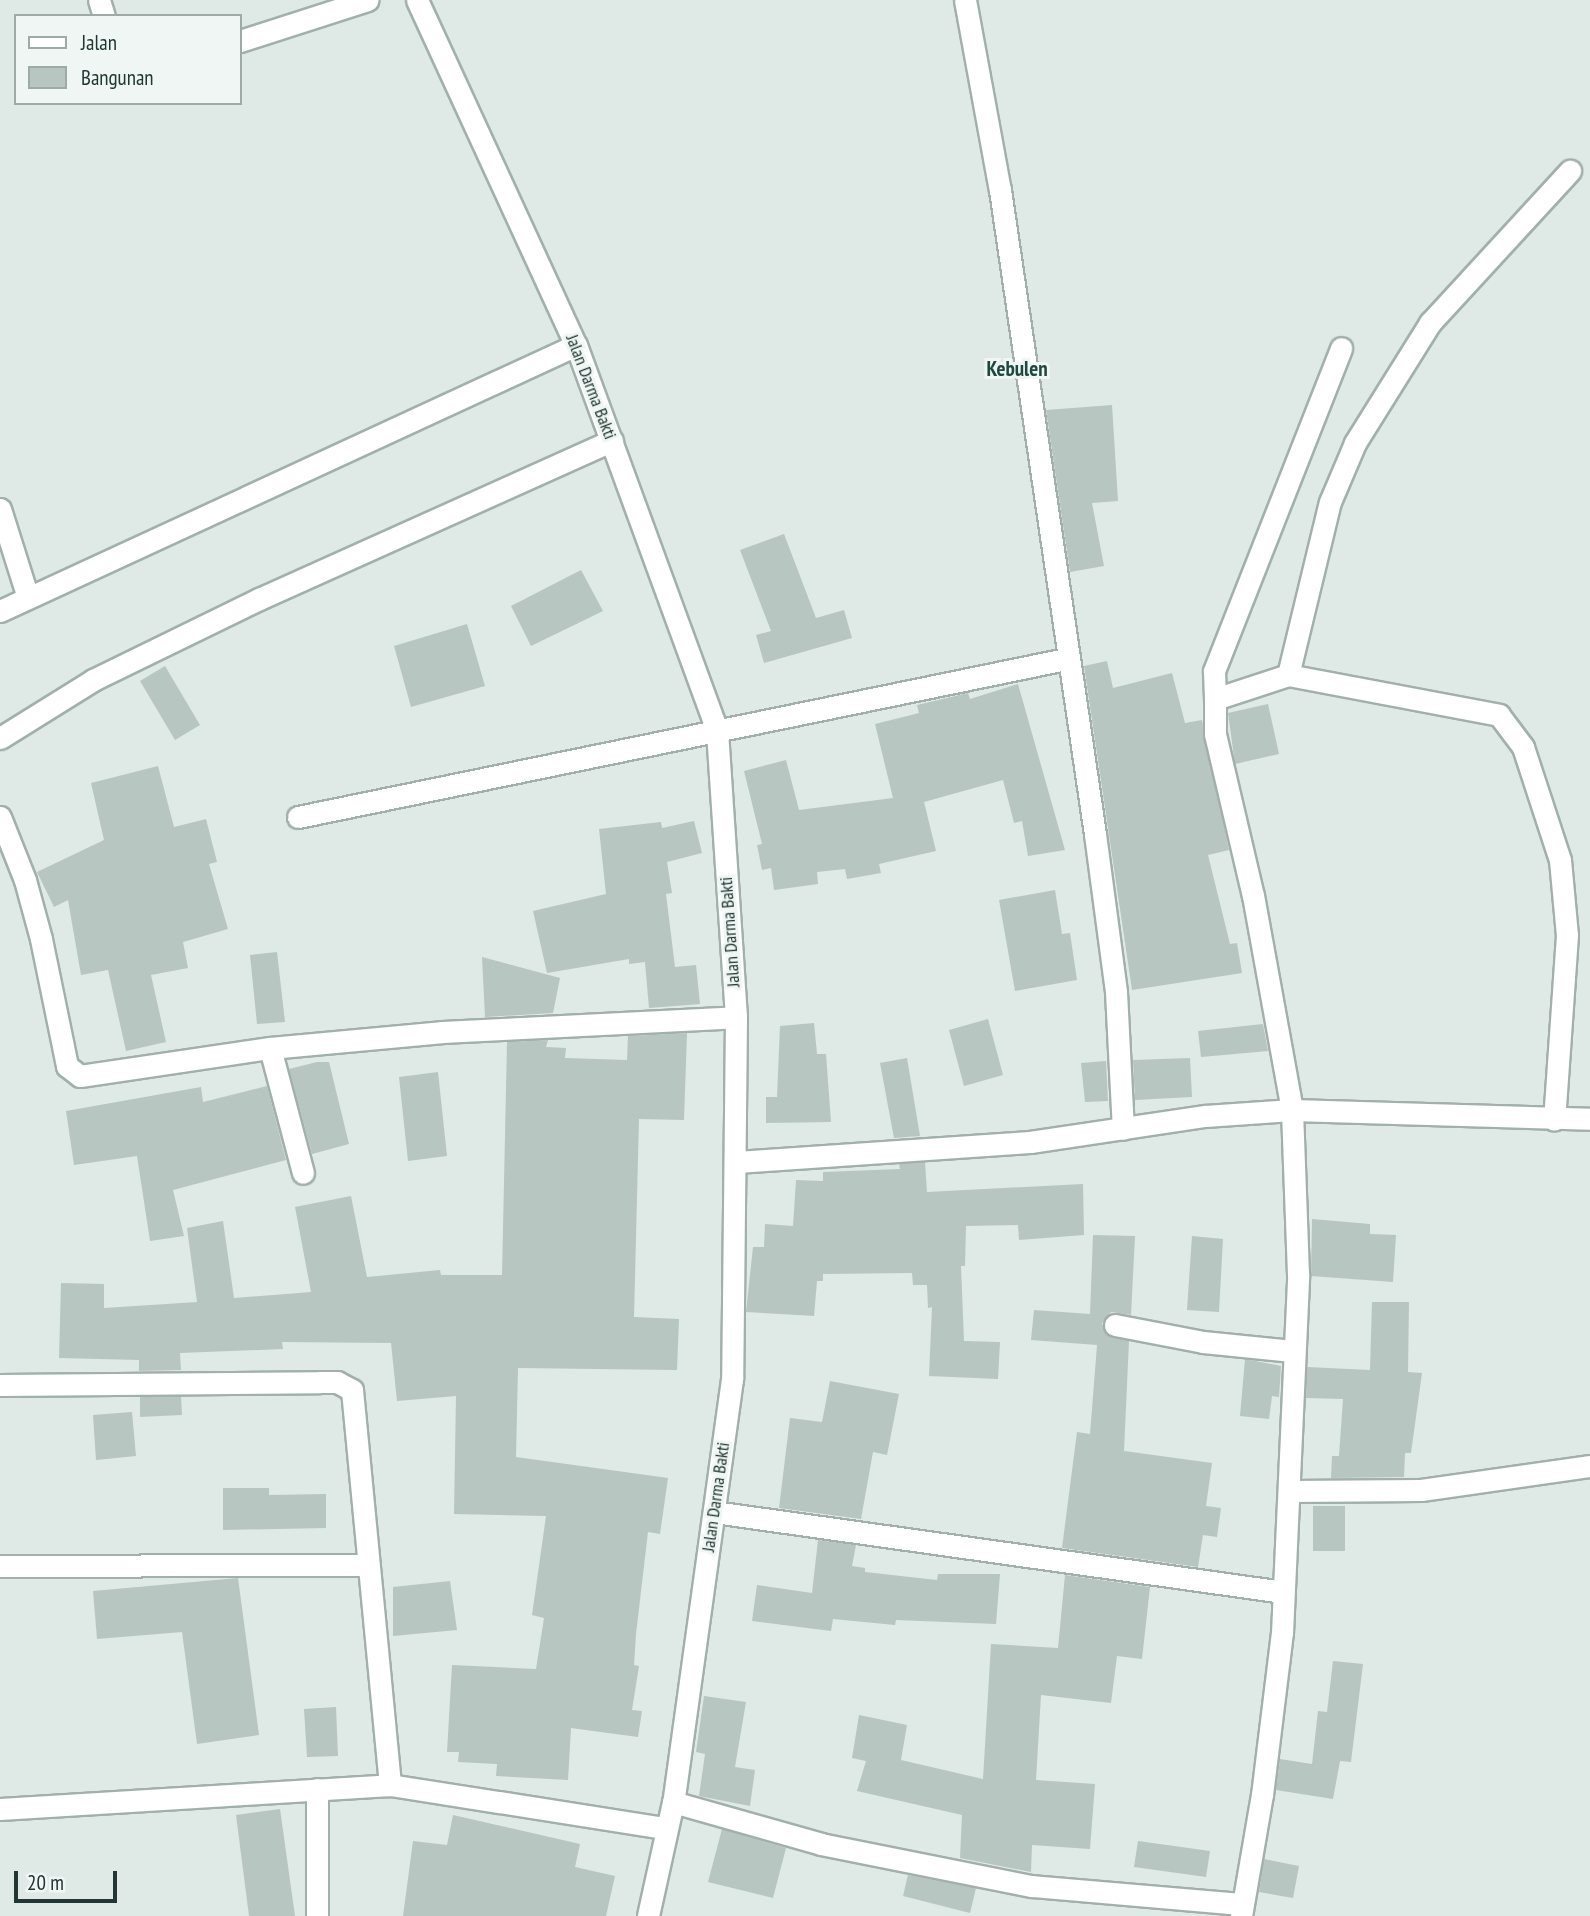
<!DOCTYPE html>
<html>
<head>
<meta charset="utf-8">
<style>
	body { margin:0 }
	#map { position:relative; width:1590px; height:1916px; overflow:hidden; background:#dfe9e5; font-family:"PT Sans Narrow",sans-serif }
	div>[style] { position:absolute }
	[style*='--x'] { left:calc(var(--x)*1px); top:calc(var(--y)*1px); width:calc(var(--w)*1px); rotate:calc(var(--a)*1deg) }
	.building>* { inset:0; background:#b7c6c1 }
	.roads { filter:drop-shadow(2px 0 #a2b0ac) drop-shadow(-2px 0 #a2b0ac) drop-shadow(0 2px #a2b0ac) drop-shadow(0 -2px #a2b0ac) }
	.minor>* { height:21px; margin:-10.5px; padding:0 10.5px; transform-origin:10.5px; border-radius:10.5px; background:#fff }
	span { translate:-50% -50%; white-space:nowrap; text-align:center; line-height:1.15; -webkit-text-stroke:6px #eff6f3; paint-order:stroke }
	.street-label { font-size:18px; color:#213733 }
	.quarter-label { font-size:21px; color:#1f4840; font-weight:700 }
	.legend { position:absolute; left:14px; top:14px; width:228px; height:91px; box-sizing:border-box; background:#eff6f3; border:2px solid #9daaa6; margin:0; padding:9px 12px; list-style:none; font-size:21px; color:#213733 }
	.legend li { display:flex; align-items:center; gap:14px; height:35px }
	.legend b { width:35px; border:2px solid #9daaa6 }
	.scale { position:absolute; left:14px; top:1871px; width:103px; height:32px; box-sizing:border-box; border:4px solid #213733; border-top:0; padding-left:9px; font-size:21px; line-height:24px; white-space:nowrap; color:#213733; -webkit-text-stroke:5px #eff6f3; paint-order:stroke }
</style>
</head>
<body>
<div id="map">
	<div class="building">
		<i style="clip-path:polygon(1112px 405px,1118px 501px,1092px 503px,1104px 566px,1070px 572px,1046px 410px)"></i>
		<i style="clip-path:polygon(784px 534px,816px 618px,844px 610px,852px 638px,764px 663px,756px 635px,771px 631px,740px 550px)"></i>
		<i style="clip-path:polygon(581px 570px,603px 611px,531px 646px,511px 606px)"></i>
		<i style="clip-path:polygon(467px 624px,485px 686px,411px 707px,394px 646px)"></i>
		<i style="clip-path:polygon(1107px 661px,1113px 688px,1172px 673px,1185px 723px,1202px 720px,1229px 850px,1208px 855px,1230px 944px,1237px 943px,1242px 973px,1132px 990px,1084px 666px)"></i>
		<i style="clip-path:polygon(165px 666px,200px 725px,175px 740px,140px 681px)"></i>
		<i style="clip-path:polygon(1018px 684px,1065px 850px,1028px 856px,1022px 821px,1014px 823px,1003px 780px,924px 802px,936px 851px,879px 864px,881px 873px,847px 879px,845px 869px,817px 872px,818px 884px,774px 890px,771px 868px,762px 870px,757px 845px,762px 844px,744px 771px,786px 760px,799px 810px,893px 798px,875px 724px,919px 713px,917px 705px,968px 693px,970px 699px)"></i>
		<i style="clip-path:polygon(1268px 704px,1279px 754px,1235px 764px,1228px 713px)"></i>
		<i style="clip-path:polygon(158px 766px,174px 827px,206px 819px,217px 862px,209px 864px,228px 929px,183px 942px,188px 968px,151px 975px,166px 1042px,126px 1051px,108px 970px,81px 975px,68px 900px,54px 907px,37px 872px,104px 840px,91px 783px)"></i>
		<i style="clip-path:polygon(694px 821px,702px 853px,667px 862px,672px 893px,666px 894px,675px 967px,696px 965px,700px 1004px,649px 1008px,645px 962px,629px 964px,629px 959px,547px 973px,533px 911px,606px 894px,599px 829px,661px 822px,662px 828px)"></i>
		<i style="clip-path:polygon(1055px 890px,1062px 934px,1070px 933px,1077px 980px,1015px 991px,999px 900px)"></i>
		<i style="clip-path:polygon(277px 952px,285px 1022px,257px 1024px,250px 955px)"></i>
		<i style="clip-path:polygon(482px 957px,560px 978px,553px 1013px,485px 1017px)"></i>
		<i style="clip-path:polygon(988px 1019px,1003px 1075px,964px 1086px,949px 1030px)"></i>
		<i style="clip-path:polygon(814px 1023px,817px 1054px,826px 1054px,831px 1122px,766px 1123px,766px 1097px,777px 1097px,780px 1026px)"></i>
		<i style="clip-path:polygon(1263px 1024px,1268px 1051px,1201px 1057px,1198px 1031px)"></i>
		<i style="clip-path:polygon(687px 1033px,684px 1120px,639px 1119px,634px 1317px,679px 1319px,677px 1370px,518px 1368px,516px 1457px,668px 1478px,660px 1534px,648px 1532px,636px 1634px,634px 1665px,639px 1666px,632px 1710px,642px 1711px,638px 1737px,571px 1728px,568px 1780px,496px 1776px,497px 1764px,458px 1762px,459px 1752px,447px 1752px,452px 1665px,536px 1669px,544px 1618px,532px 1615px,546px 1516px,454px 1514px,456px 1396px,397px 1401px,391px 1343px,282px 1342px,283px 1349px,180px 1353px,181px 1370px,139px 1371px,139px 1360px,59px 1358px,61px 1283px,104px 1284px,104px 1308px,197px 1302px,187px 1228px,223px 1221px,234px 1298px,311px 1292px,295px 1207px,351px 1196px,367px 1277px,440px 1270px,441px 1275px,502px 1275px,507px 1042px,548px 1040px,546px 1047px,566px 1048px,565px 1058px,627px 1060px,628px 1036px)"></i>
		<i style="clip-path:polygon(907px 1058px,920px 1136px,894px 1138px,880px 1063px)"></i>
		<i style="clip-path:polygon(1190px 1058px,1192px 1097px,1135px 1100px,1133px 1060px)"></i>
		<i style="clip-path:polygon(1106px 1061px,1108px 1101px,1085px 1102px,1081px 1063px)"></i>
		<i style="clip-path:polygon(317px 1062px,329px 1062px,349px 1144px,312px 1154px,289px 1069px)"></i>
		<i style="clip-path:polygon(438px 1072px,447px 1156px,408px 1161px,399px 1077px)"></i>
		<i style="clip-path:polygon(267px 1086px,286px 1160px,173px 1190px,184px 1236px,150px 1241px,137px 1156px,74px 1165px,66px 1111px,201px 1087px,203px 1102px)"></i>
		<i style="clip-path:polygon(925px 1162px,927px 1192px,1083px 1184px,1084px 1235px,1019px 1240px,1018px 1225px,966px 1226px,965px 1266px,961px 1266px,964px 1341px,1000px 1342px,998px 1379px,929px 1376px,932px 1307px,928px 1308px,927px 1285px,913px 1285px,912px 1273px,823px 1274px,823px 1281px,817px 1281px,814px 1316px,746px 1312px,753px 1247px,764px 1247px,765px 1224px,793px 1226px,796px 1180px,823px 1181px,823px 1172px,900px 1169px,899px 1164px)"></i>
		<i style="clip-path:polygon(1312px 1219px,1370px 1224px,1370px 1234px,1396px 1235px,1393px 1282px,1311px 1276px)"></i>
		<i style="clip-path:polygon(1093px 1235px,1135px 1236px,1131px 1315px,1111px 1312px,1102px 1323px,1107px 1335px,1129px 1341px,1124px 1451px,1212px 1463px,1206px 1506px,1221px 1508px,1217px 1537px,1203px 1535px,1198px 1567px,1062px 1548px,1077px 1432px,1090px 1434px,1097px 1345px,1031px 1340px,1034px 1310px,1090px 1314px)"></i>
		<i style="clip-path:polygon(1192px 1236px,1223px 1239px,1219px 1312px,1187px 1310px)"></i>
		<i style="clip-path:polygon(1372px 1302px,1409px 1302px,1408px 1372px,1422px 1373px,1411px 1453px,1405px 1453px,1404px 1477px,1331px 1478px,1332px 1456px,1339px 1456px,1343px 1399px,1306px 1398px,1307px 1367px,1370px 1370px)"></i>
		<i style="clip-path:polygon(1245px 1359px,1281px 1366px,1279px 1397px,1272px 1396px,1269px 1419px,1240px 1416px)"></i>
		<i style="clip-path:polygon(830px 1381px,899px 1394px,887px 1455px,873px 1452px,861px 1519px,779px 1508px,790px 1418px,822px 1422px)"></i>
		<i style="clip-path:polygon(181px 1396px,182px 1415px,140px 1417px,140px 1397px)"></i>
		<i style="clip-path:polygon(132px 1412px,136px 1456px,96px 1460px,93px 1415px)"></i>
		<i style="clip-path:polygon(223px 1488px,269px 1488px,269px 1495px,326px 1494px,326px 1528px,223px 1530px)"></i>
		<i style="clip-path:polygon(1313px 1506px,1345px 1506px,1345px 1551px,1313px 1551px)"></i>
		<i style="clip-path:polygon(818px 1540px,856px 1545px,852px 1566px,865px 1568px,865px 1572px,937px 1580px,938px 1574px,1000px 1574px,996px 1624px,896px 1620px,895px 1625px,833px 1619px,831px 1631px,752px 1621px,757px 1585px,812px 1593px)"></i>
		<i style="clip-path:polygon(1065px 1575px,1150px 1587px,1142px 1659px,1117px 1656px,1111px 1703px,1041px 1695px,1036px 1780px,1095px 1784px,1090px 1849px,1032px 1845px,1031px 1872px,960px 1858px,962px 1815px,857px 1791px,866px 1761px,852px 1758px,859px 1715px,907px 1725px,901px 1760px,983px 1779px,991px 1644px,1058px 1648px)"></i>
		<i style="clip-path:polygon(238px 1578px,259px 1735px,197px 1744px,182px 1632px,97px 1639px,93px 1591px)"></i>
		<i style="clip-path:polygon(450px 1581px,457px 1630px,393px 1636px,393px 1587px)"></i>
		<i style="clip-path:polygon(1333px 1661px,1363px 1664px,1351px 1762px,1340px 1761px,1333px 1799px,1276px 1790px,1280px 1759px,1312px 1764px,1318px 1711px,1327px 1712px)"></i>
		<i style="clip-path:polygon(704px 1696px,746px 1702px,735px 1767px,755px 1770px,750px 1806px,699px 1796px,705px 1754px,696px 1752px)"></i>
		<i style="clip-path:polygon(336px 1707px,338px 1756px,307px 1757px,304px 1709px)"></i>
		<i style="clip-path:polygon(280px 1809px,295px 1916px,249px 1916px,236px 1815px)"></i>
		<i style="clip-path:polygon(453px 1815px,580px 1844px,575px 1867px,615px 1876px,606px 1916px,403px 1916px,413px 1841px,447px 1845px)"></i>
		<i style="clip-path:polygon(722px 1829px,786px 1848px,773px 1898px,708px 1882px)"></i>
		<i style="clip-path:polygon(1138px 1841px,1210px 1851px,1206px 1877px,1134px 1867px)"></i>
		<i style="clip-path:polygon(1264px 1859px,1299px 1866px,1293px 1898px,1259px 1892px)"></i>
		<i style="clip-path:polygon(908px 1875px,976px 1888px,970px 1913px,903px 1896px)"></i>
	</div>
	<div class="roads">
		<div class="minor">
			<i style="--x:99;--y:0;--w:17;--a:73"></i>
			<i style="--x:417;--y:0;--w:380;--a:65.3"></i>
			<i style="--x:576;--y:345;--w:411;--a:69.9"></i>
			<i style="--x:717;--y:731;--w:287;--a:86.2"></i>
			<i style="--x:736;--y:1017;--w:362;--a:90.6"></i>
			<i style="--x:732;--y:1379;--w:427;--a:97.9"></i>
			<i style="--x:673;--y:1802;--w:117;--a:102.4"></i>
			<i style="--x:965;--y:0;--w:193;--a:79.6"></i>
			<i style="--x:1000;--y:190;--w:651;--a:81.61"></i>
			<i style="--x:1095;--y:834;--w:159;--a:82.4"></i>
			<i style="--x:1116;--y:992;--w:137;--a:87.1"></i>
			<i style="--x:240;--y:41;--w:134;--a:-17.8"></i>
			<i style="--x:0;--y:509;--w:93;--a:72.5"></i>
			<i style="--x:0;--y:611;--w:634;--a:-24.79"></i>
			<i style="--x:1288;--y:675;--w:215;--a:10.7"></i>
			<i style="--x:1499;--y:715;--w:40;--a:53"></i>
			<i style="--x:1523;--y:747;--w:119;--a:71.9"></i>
			<i style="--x:1560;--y:860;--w:75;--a:84.7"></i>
			<i style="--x:1567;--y:935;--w:185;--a:94"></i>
			<i style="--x:1215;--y:699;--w:28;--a:-92"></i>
			<i style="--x:1214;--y:671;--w:347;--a:-68.5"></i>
			<i style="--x:0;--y:738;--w:110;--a:-31.9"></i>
			<i style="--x:93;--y:680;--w:185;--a:-26"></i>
			<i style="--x:259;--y:599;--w:387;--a:-24.2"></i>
			<i style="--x:0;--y:817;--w:68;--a:68.4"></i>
			<i style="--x:25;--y:880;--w:61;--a:74.8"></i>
			<i style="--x:41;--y:939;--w:130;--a:78.4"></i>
			<i style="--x:67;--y:1066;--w:16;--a:38"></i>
			<i style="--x:80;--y:1076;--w:192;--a:-8.4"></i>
			<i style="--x:270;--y:1048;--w:174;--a:-5.3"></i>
			<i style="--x:443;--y:1032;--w:293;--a:-2.9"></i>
			<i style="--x:298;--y:817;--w:784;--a:-11.63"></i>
			<i style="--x:270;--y:1048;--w:129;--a:75.2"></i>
			<i style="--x:736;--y:1162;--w:295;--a:-3.9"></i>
			<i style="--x:1030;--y:1142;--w:177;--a:-8.5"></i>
			<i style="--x:1205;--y:1116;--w:87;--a:-3.9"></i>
			<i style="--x:1292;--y:1110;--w:298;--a:1.7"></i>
			<i style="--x:1115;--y:1325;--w:90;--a:10.9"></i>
			<i style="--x:1203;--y:1342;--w:90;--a:5.7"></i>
			<i style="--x:0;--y:1385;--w:320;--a:-0.5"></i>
			<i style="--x:320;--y:1382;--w:17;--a:0"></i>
			<i style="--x:337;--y:1382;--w:17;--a:28"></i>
			<i style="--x:352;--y:1390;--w:397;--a:84.5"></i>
			<i style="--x:1291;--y:1491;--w:130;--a:-0.4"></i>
			<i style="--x:1421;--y:1490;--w:171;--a:-8.1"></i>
			<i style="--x:714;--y:1512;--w:575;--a:8"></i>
			<i style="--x:0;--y:1566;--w:368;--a:-0.2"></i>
			<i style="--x:317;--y:1789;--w:127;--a:90"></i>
			<i style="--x:673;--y:1802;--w:154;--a:15.8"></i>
			<i style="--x:821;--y:1844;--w:215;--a:11.3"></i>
			<i style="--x:1032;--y:1886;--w:211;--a:4.9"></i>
			<i style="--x:0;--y:1809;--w:391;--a:-3.5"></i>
			<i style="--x:390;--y:1785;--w:278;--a:8.9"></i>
			<i style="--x:1241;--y:1916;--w:123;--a:-80.2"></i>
			<i style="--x:1262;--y:1795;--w:163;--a:-83"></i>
			<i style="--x:1282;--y:1633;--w:359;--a:-87.4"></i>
			<i style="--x:1298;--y:1274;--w:164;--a:-92.1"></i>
			<i style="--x:1292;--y:1110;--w:218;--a:-100.3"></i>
			<i style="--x:1253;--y:896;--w:166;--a:-103.2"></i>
			<i style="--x:1215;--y:734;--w:35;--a:-90"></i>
			<i style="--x:1215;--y:699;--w:77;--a:-18.2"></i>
			<i style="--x:1288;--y:675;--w:178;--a:-76.4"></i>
			<i style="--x:1330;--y:502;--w:64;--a:-67"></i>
			<i style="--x:1355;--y:443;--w:142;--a:-58"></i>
			<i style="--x:1430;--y:323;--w:207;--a:-47.4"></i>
		</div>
	</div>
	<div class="street-label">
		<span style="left:591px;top:387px;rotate:69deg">Jalan Darma Bakti</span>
		<span style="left:730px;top:932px;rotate:-94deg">Jalan Darma Bakti</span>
		<span style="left:716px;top:1497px;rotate:-82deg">Jalan Darma Bakti</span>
	</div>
	<div class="quarter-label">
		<span style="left:1017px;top:369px">Kebulen</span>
	</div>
	<ul class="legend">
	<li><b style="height:9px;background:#fff"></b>Jalan</li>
	<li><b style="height:19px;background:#b7c6c1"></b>Bangunan</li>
	</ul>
	<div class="scale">20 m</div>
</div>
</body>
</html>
